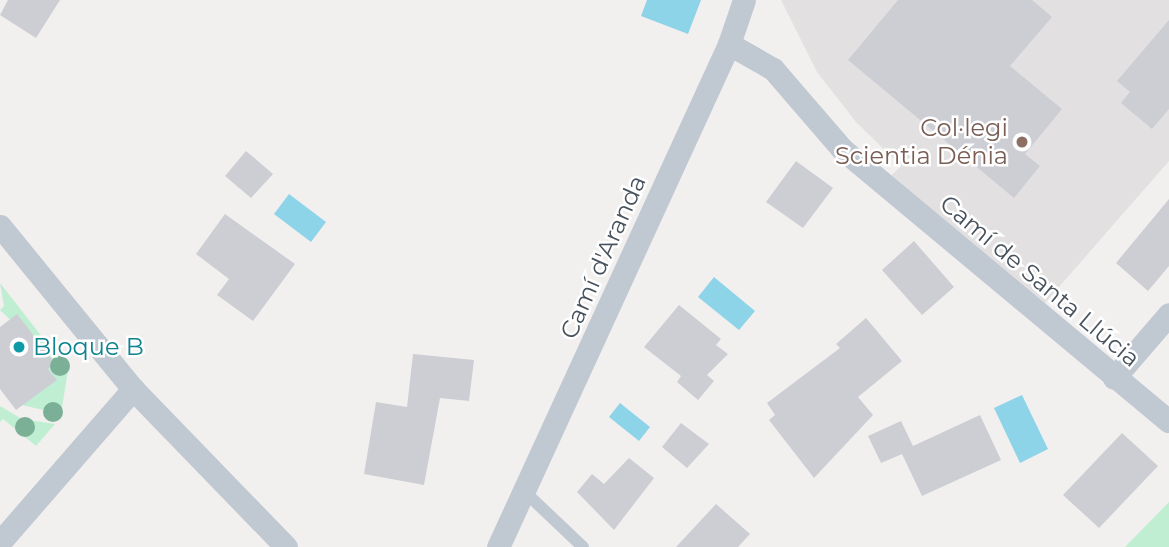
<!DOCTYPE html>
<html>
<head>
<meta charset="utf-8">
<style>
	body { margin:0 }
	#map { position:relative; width:1169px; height:547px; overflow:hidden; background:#f2efef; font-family:Montserrat,sans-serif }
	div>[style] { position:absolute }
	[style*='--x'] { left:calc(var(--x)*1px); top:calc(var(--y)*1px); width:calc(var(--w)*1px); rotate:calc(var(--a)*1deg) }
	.education>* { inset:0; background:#e3e0e1 }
	.green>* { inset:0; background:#bfeed2 }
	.water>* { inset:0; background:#8ed4e9 }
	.building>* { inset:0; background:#ccced4 }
	.lane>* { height:12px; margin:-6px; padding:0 6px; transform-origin:6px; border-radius:6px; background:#c0c9d1 }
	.street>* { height:23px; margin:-11.5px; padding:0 11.5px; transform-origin:11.5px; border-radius:11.5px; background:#c0c9d1 }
	.trees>* { width:20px; height:20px; margin:-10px; border-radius:50%; background:#7bb096 }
	.dots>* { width:19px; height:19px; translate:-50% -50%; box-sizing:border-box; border:4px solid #fff; border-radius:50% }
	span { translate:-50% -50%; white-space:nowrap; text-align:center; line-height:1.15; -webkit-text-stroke:5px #fff; paint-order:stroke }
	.education-label { font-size:24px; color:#785e54 }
	.right { translate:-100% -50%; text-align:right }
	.street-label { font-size:24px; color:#48525c }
	.culture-label { font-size:24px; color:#0d838f }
	.left { translate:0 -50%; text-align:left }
</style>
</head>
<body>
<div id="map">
	<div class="education">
		<i style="clip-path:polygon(781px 0,1169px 0,1169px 161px,1045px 303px,890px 177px,901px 166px,856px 122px,817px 72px)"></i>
	</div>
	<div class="green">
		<i style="clip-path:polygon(0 283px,68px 370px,61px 414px,13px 403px,56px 379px,48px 369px,55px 363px,0 310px,4px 306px)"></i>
		<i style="clip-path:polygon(0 406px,22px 419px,55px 424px,36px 446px,3px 419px,0 422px)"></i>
		<i style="clip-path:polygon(1169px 502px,1169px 547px,1125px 547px)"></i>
	</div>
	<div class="water">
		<i style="clip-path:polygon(647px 0,701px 0,688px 34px,641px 16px)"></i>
		<i style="clip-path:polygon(289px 194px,326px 222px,311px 242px,274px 214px)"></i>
		<i style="clip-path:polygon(714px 277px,755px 311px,739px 330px,698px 297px)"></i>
		<i style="clip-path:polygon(1022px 395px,1048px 449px,1020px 463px,994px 408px)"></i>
		<i style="clip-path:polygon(620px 403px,650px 427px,639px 441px,609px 417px)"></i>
	</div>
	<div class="building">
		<i style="clip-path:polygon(8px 0,60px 0,36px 38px,0 15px)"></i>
		<i style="clip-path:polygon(898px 0,1032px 0,1052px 17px,1010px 66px,1062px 109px,1025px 154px,1040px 166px,1014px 198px,848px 60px)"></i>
		<i style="clip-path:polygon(1169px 20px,1169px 109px,1152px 129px,1121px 103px,1130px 92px,1117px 81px)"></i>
		<i style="clip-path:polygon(246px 151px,273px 174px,251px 198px,225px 176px)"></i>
		<i style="clip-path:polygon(796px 161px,833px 188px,803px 228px,766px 202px)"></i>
		<i style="clip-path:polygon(1169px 199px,1169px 266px,1148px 291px,1116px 263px)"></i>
		<i style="clip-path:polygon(225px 214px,295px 264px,253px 321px,217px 295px,229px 279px,196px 254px)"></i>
		<i style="clip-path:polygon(914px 241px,954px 287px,922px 315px,882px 270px)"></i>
		<i style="clip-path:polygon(679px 305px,721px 339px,716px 345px,728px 354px,707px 375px,714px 381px,698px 400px,677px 382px,681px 376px,644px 347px)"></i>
		<i style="clip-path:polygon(17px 314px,55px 363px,48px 369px,57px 380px,16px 410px,0 389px,0 327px)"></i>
		<i style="clip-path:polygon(866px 318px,902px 361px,858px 397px,873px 415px,814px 478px,769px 420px,775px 415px,767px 403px,840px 348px,836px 344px)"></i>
		<i style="clip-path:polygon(413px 354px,474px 360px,469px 401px,440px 398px,424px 485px,364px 474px,376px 402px,407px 407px)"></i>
		<i style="clip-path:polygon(980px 415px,1001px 460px,922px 496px,902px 454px,881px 463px,868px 436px,901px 421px,913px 446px)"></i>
		<i style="clip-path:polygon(681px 423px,709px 444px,687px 468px,662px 447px)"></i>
		<i style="clip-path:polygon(1122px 433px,1158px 466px,1099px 528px,1063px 495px)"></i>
		<i style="clip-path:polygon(629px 458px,654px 478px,614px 530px,577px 492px,592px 474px,604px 484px)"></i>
		<i style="clip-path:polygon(716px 504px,750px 534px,738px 547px,676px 547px)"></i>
	</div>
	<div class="lane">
		<i style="--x:525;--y:492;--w:80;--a:43.5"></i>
	</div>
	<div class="street">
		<i style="--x:729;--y:44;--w:51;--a:29.6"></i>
		<i style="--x:773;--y:69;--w:106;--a:49.2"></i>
		<i style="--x:842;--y:149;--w:425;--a:39.8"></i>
		<i style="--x:0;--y:226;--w:210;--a:50.8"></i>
		<i style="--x:133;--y:389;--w:220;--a:45.9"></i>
		<i style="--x:1114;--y:378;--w:84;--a:-49.3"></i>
		<i style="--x:0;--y:542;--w:203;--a:-49"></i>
		<i style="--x:498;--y:547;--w:554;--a:-65.33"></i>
		<i style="--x:729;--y:44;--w:46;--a:-71.2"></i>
	</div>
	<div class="trees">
		<i style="left:60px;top:366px"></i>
		<i style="left:53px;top:412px"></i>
		<i style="left:25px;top:427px"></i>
	</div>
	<div class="dots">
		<i style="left:1022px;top:142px;background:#8d6e63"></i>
		<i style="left:19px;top:347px;background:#0f9aa8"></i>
	</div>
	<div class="education-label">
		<span class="right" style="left:1008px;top:142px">Col·legi<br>Scientia Dénia</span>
	</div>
	<div class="street-label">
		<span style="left:603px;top:257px;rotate:-66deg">Camí d'Aranda</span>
		<span style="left:1040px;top:281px;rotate:40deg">Camí de Santa Llúcia</span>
	</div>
	<div class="culture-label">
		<span class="left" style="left:33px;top:347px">Bloque B</span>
	</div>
</div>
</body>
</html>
